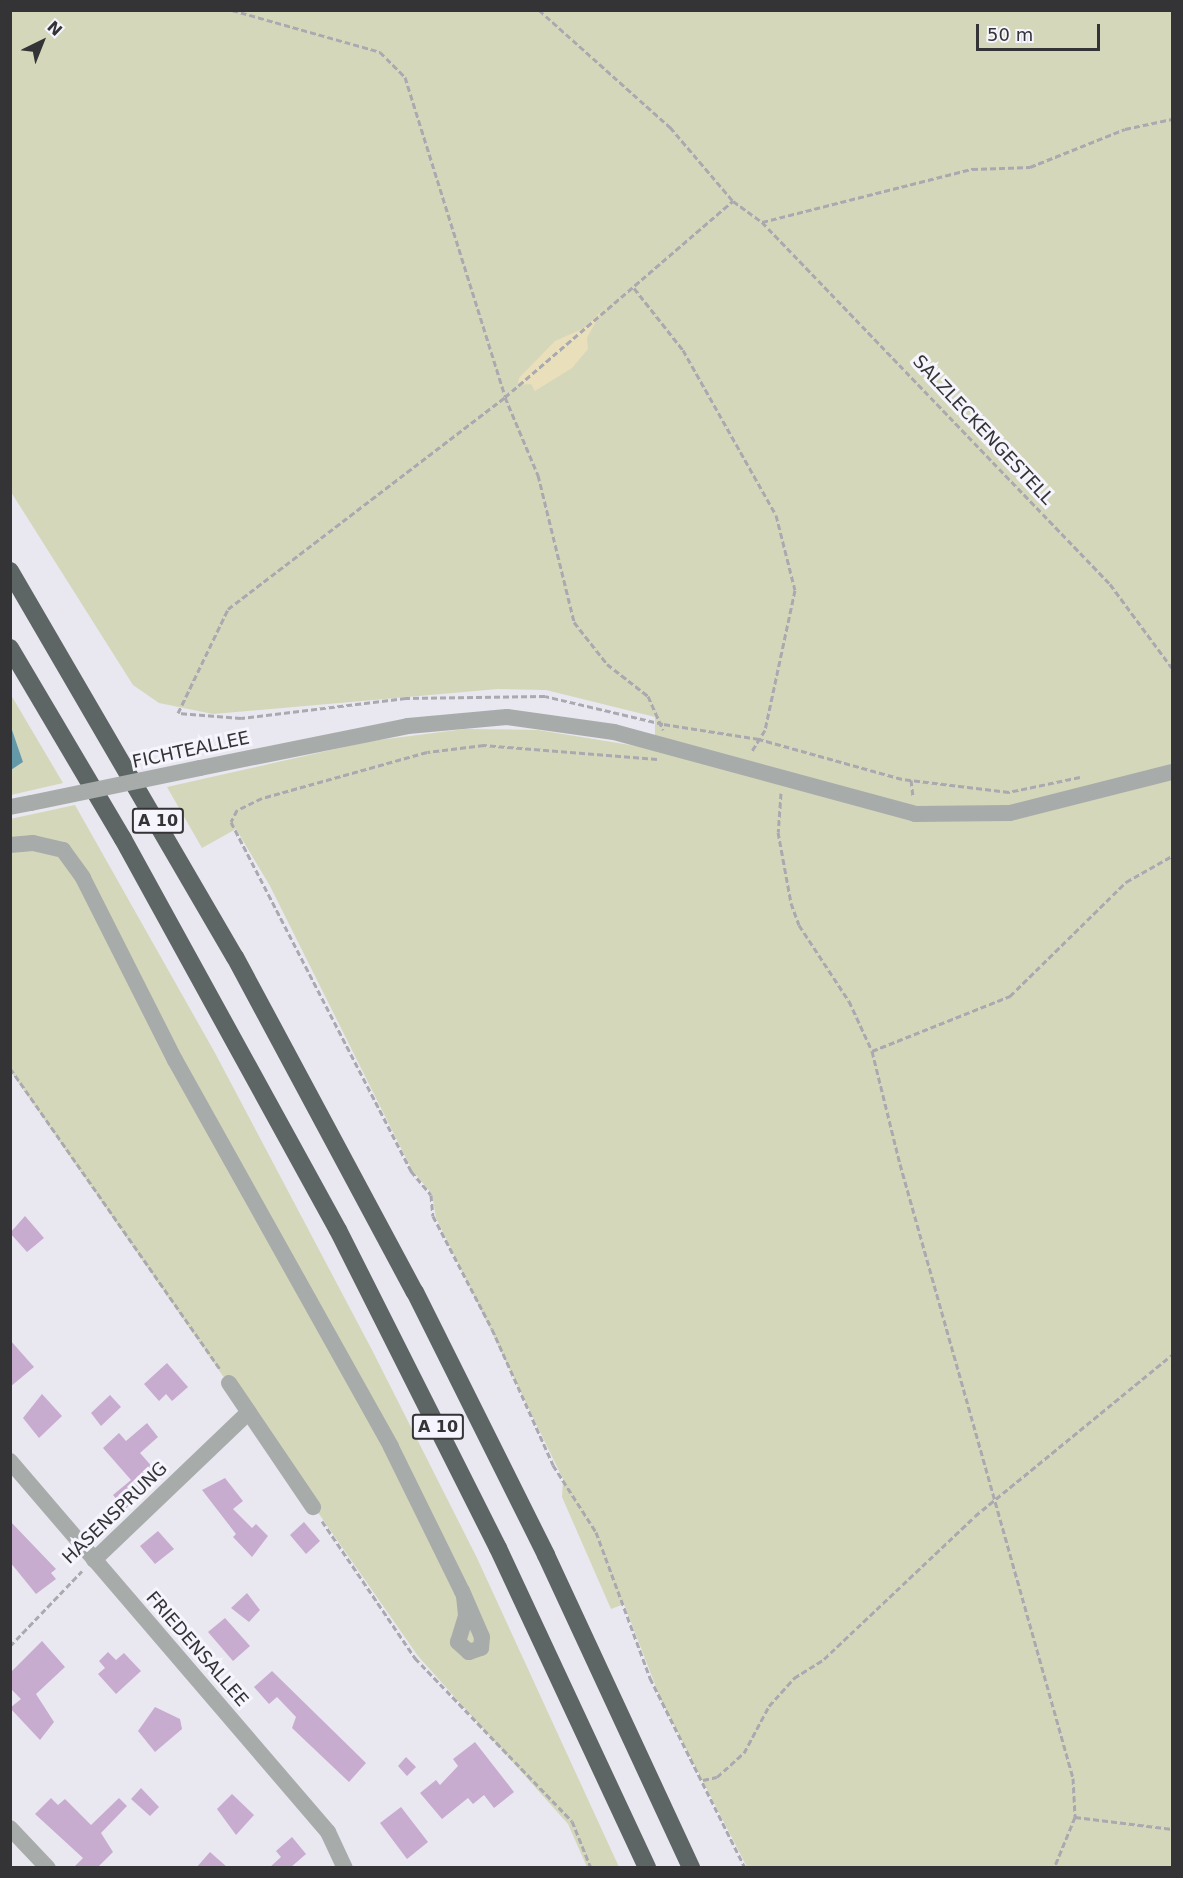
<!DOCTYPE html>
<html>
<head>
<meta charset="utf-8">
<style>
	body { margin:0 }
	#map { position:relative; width:1183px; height:1878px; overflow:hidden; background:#e9e7f0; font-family:"DejaVu Sans",sans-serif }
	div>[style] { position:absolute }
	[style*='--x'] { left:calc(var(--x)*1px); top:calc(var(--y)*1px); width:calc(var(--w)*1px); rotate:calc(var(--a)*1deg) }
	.green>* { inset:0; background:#d5d7ba }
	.sand>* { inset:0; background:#e9dfba }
	.water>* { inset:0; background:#6699a7 }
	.building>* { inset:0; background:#c8accf }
	.path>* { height:3px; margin-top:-1.5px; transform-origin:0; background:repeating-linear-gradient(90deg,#aaa9b0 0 6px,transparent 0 9px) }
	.minor>* { height:16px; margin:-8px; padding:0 8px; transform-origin:8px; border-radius:8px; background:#a7acab }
	.highway>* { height:18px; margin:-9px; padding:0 9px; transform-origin:9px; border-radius:9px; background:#5d6665 }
	.minor-bridge>* { height:16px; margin:-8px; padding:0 8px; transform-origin:8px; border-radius:8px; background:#a7acab }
	span { translate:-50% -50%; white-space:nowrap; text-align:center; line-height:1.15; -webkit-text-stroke:6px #f6f5fe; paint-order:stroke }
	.shield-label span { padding:2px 4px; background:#f6f5fe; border:2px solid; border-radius:4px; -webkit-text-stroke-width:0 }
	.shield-label { font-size:16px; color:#343437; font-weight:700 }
	.street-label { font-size:18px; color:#343437 }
	.frame { position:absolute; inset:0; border:12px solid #343437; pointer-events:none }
	.north { position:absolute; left:12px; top:12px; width:60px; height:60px; -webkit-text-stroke:4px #f6f5fe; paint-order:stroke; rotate:43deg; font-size:16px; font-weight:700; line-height:24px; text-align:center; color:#343437 }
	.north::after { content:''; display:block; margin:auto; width:21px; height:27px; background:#343437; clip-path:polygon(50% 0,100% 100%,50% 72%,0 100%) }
	.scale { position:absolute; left:976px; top:24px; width:124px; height:27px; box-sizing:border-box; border:3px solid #343437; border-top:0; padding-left:8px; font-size:18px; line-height:21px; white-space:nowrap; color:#343437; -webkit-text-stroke:4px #f6f5fe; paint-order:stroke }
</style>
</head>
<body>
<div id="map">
	<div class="green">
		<i style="clip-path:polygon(11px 11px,1172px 11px,1172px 1867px,747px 1867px,661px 1700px,624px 1604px,611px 1609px,562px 1497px,563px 1479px,436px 1218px,432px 1194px,412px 1170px,270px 886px,236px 829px,202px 848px,167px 787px,371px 741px,465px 729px,538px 730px,655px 749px,655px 717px,546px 690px,498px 689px,213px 714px,159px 703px,133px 685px,11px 492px)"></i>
		<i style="clip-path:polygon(11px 695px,63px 783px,11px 795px,11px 770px,23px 762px,11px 727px)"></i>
		<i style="clip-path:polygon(75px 805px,215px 1053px,372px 1350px,477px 1558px,619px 1867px,587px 1867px,568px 1824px,418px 1656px,11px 1072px,10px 819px)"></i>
	</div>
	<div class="sand">
		<i style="clip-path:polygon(613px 300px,601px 312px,587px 338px,588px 349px,572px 368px,535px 391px,531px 384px,518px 385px,519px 378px,555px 341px,584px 328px)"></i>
	</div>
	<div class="water">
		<i style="clip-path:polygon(11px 727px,23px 762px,11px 770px,10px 770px)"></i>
	</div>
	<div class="building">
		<i style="clip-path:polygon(25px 1216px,44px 1238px,27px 1252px,10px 1233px)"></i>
		<i style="clip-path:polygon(10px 1340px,34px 1367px,10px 1387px)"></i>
		<i style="clip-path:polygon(167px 1363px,188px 1387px,172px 1401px,166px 1394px,159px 1401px,144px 1384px)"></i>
		<i style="clip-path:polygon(42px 1394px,62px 1416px,39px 1438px,23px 1418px)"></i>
		<i style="clip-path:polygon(110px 1395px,121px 1407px,101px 1426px,91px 1413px)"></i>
		<i style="clip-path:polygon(147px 1423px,158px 1437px,140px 1453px,162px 1478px,125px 1509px,113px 1495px,131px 1480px,103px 1448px,119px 1433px,126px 1441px)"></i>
		<i style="clip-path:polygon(225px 1478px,243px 1501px,233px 1509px,252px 1528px,256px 1524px,268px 1536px,252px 1557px,233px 1537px,236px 1534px,202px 1490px)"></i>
		<i style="clip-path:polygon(10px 1521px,56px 1569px,51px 1573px,56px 1579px,36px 1594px,10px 1562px)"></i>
		<i style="clip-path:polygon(304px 1522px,320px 1541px,306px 1554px,290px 1535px)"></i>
		<i style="clip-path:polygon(158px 1531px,174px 1549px,155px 1564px,140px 1546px)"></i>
		<i style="clip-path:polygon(247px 1593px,260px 1610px,249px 1622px,231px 1608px)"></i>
		<i style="clip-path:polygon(225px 1618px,250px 1646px,233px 1661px,208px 1632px)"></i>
		<i style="clip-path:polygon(42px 1641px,65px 1667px,36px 1694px,54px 1722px,40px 1740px,10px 1708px,21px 1699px,10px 1688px,10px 1673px)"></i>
		<i style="clip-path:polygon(108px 1652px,116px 1660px,124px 1653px,141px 1671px,116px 1694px,98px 1674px,105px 1668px,99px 1661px)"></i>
		<i style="clip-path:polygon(272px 1671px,366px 1763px,349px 1782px,292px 1728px,296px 1717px,277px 1697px,269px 1704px,254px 1687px)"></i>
		<i style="clip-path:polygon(155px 1707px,180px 1719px,182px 1729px,155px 1752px,138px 1731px)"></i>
		<i style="clip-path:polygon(475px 1742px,514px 1792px,494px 1808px,484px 1795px,473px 1804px,468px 1798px,442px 1819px,420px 1793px,436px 1780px,440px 1785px,458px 1766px,453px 1759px)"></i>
		<i style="clip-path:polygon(406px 1757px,416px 1767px,407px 1776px,398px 1766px)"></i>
		<i style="clip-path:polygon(141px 1788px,159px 1807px,150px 1816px,131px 1799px)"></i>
		<i style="clip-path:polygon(232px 1794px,254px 1815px,236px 1835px,217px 1809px)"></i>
		<i style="clip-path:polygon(51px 1798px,58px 1805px,65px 1799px,91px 1825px,119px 1798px,127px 1806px,101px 1833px,113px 1852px,97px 1868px,73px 1868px,83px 1858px,35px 1814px)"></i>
		<i style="clip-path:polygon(401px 1807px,428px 1842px,407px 1859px,380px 1823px)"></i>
		<i style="clip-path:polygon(292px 1837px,306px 1854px,290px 1868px,269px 1868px,281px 1857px,276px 1851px)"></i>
		<i style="clip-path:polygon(210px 1852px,228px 1868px,196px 1868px)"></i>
	</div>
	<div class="path">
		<i style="--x:232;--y:10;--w:154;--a:15.8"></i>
		<i style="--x:380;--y:52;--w:35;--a:45"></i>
		<i style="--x:405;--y:77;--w:335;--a:72.6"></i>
		<i style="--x:505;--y:397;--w:85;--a:67.1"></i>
		<i style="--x:538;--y:475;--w:151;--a:76.2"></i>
		<i style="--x:574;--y:622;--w:53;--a:51.8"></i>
		<i style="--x:607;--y:664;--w:52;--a:38"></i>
		<i style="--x:648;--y:696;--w:37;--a:66"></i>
		<i style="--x:539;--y:10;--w:176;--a:41.8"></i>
		<i style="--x:670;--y:127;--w:97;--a:49.6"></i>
		<i style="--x:762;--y:222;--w:502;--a:46.13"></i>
		<i style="--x:1110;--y:584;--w:104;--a:53.6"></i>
		<i style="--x:634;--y:288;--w:79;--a:51.7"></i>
		<i style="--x:683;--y:350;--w:189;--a:60.6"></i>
		<i style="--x:776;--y:515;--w:77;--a:75.8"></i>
		<i style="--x:795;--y:590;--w:143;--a:102.1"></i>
		<i style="--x:765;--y:730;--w:26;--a:122"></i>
		<i style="--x:657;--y:759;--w:174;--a:-175.4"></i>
		<i style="--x:484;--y:745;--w:57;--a:173"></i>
		<i style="--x:427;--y:752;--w:171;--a:164.4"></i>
		<i style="--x:262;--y:798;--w:28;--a:154"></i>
		<i style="--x:237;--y:810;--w:13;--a:117"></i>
		<i style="--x:231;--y:822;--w:393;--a:62.7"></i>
		<i style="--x:411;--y:1171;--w:31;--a:50"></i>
		<i style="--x:431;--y:1195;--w:21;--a:85"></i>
		<i style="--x:433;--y:1216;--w:127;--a:62.4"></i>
		<i style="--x:492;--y:1329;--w:149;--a:65.8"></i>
		<i style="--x:553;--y:1465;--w:80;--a:57.3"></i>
		<i style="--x:596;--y:1532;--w:156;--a:69.7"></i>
		<i style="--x:650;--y:1678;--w:212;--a:63.4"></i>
		<i style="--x:1080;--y:777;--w:73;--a:168.1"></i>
		<i style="--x:1009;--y:792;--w:108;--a:-173.1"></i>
		<i style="--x:902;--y:779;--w:148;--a:-164.4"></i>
		<i style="--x:759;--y:739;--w:97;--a:-171.1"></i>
		<i style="--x:663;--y:724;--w:121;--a:-166.7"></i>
		<i style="--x:545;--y:696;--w:139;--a:179.2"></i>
		<i style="--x:406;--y:698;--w:166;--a:173.1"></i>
		<i style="--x:241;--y:718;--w:63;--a:-175.5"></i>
		<i style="--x:178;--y:713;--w:115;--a:-64.3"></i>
		<i style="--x:228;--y:609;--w:349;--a:-37.4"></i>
		<i style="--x:505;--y:397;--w:301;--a:-40.7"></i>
		<i style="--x:733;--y:201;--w:36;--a:36"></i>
		<i style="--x:762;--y:222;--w:217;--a:-14.2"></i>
		<i style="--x:972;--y:169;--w:58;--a:-2"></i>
		<i style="--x:1030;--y:167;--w:102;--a:-21.8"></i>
		<i style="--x:1125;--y:129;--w:48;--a:-12"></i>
		<i style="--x:911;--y:780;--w:17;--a:83"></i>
		<i style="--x:781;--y:793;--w:39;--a:94"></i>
		<i style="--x:778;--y:832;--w:72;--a:79.6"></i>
		<i style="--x:791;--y:903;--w:23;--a:70"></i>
		<i style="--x:799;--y:925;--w:91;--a:56.7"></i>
		<i style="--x:849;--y:1001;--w:55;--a:65.3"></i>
		<i style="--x:872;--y:1051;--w:116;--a:76.1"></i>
		<i style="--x:900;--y:1164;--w:638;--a:74.26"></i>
		<i style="--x:1073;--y:1778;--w:39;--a:87"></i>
		<i style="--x:1075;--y:1817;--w:55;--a:112.4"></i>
		<i style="--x:872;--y:1051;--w:149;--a:-21.7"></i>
		<i style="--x:1010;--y:996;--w:163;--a:-44.5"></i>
		<i style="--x:1126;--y:882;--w:53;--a:-29.5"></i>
		<i style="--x:10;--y:1068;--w:367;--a:55.1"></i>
		<i style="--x:322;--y:1521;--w:166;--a:55.8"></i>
		<i style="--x:415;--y:1658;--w:226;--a:46.1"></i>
		<i style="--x:572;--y:1821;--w:51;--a:68"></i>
		<i style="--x:10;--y:1646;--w:104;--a:-46.2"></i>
		<i style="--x:703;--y:1780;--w:14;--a:-12"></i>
		<i style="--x:717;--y:1777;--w:36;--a:-42"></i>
		<i style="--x:744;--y:1753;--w:53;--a:-62"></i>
		<i style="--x:769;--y:1706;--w:38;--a:-48"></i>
		<i style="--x:794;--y:1678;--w:36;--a:-32"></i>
		<i style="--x:824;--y:1659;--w:208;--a:-43.4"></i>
		<i style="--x:975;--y:1516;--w:254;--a:-39.3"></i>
		<i style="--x:1075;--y:1817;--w:98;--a:7.1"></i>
	</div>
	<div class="minor">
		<i style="--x:200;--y:768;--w:212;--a:-11.4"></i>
		<i style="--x:408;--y:726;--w:99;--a:-5.2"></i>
		<i style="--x:507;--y:717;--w:108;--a:8"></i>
		<i style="--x:614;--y:732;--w:312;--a:15.2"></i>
		<i style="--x:915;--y:814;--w:95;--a:-0.6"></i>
		<i style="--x:1010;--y:813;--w:167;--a:-14.2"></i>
		<i style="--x:10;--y:807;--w:21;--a:-11"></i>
		<i style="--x:10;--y:845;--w:23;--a:-5"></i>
		<i style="--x:33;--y:843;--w:31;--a:13"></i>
		<i style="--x:63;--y:850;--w:34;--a:54"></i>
		<i style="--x:83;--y:878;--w:204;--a:63.2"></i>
		<i style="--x:175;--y:1060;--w:443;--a:60.8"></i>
		<i style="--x:391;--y:1447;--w:161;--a:63.8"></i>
		<i style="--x:462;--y:1591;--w:50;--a:66.5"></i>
		<i style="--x:482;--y:1637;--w:11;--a:95"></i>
		<i style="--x:481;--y:1648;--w:13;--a:162"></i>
		<i style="--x:469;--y:1652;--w:15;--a:-138"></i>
		<i style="--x:458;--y:1642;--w:28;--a:-73"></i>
		<i style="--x:466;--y:1615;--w:18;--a:-96"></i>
		<i style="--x:229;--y:1383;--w:150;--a:55.9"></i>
		<i style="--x:10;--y:1461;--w:489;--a:49.4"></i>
		<i style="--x:328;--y:1832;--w:40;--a:65"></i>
		<i style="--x:94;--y:1560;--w:214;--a:-43.7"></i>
		<i style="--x:10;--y:1828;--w:55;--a:46.5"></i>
	</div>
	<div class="highway">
		<i style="--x:10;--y:571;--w:447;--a:59.8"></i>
		<i style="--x:235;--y:957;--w:380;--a:61.8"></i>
		<i style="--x:415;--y:1292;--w:294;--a:63.5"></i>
		<i style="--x:546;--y:1555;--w:345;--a:65.1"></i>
		<i style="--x:10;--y:648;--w:222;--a:59.4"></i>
		<i style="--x:123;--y:839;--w:446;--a:61.2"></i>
		<i style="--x:338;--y:1230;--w:356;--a:63.3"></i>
		<i style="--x:498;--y:1548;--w:353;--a:65"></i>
	</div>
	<div class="minor-bridge">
		<i style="--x:31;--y:803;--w:173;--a:-11.7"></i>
	</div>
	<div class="shield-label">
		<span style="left:158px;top:821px">A 10</span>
		<span style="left:438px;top:1427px">A 10</span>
	</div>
	<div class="street-label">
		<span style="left:983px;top:430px;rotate:47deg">SALZLECKENGESTELL</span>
		<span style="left:191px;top:750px;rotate:-12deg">FICHTEALLEE</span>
		<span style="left:115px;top:1513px;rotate:-44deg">HASENSPRUNG</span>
		<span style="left:197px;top:1649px;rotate:49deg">FRIEDENSALLEE</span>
	</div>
	<div class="frame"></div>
	<div class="north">N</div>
	<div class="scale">50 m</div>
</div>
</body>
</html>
